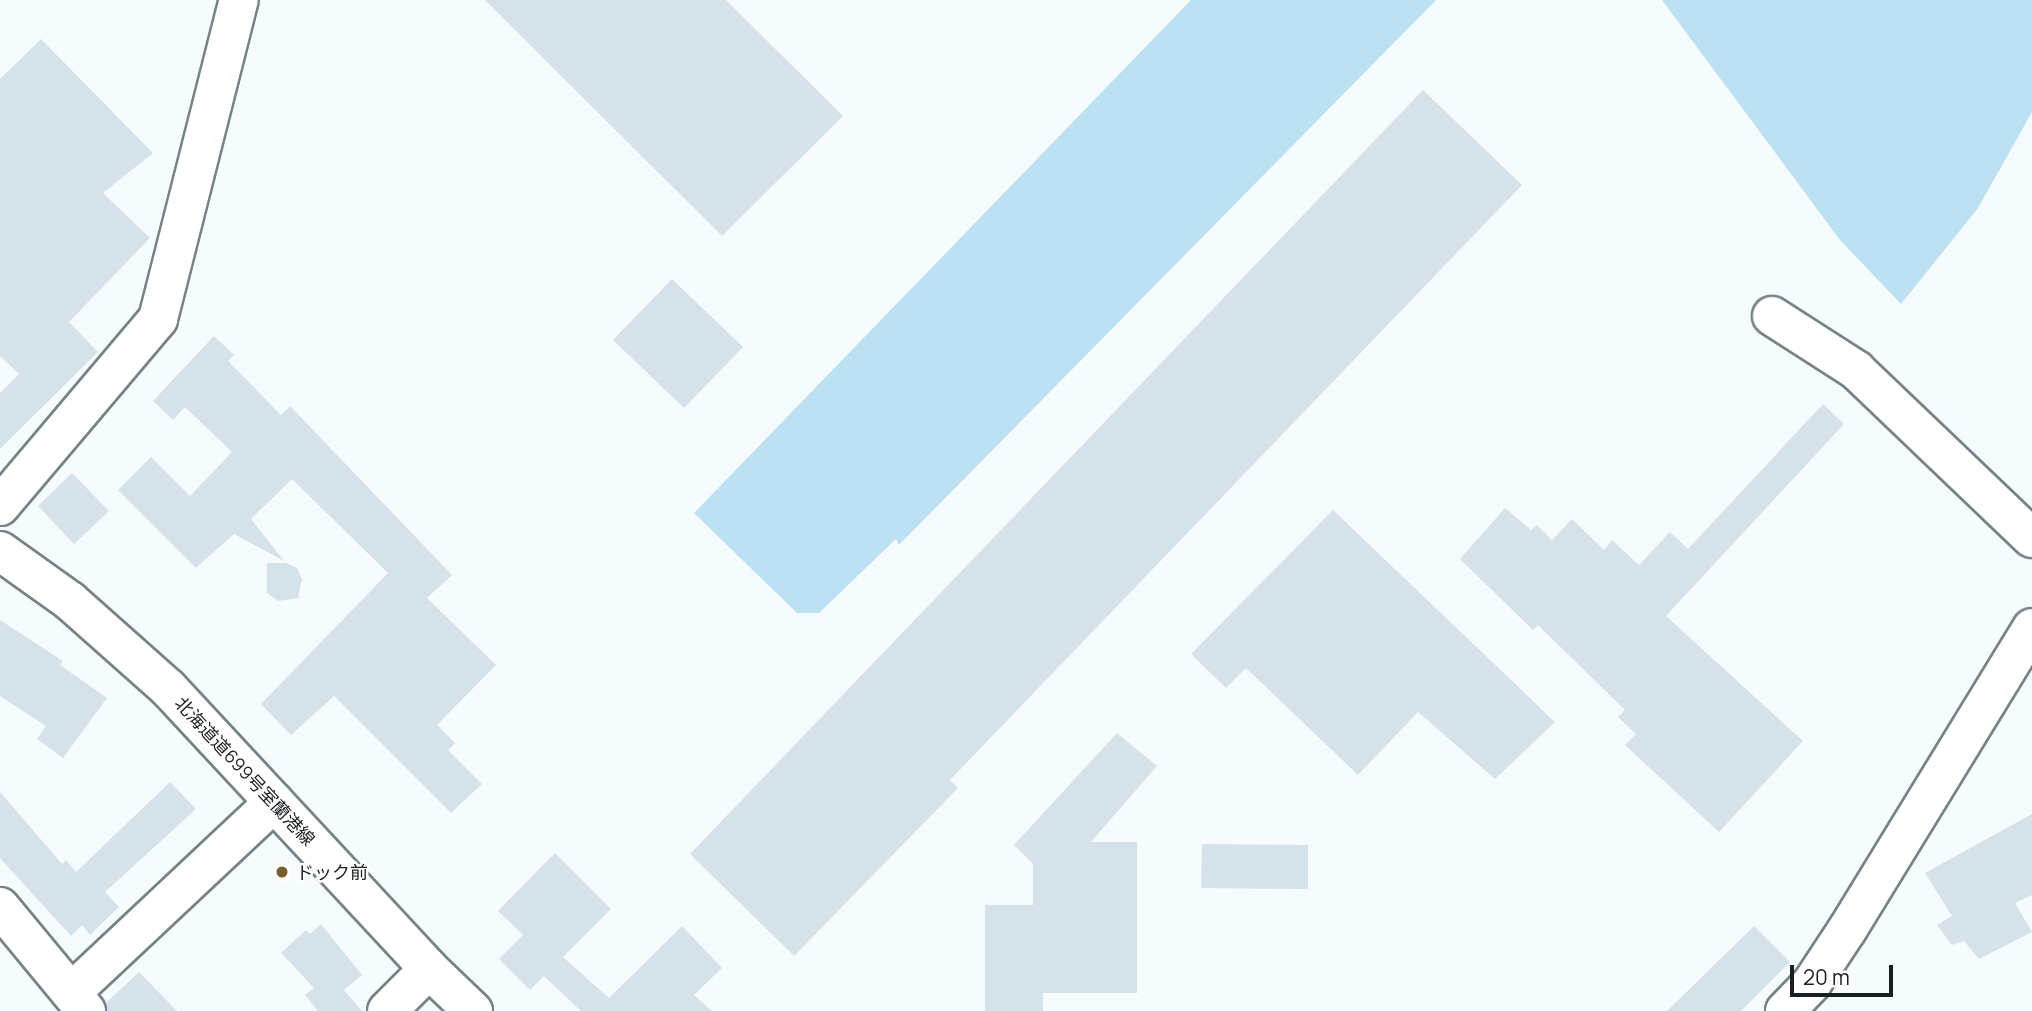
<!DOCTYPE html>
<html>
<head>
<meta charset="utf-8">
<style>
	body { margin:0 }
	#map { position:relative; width:2032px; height:1011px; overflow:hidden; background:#f6fbfe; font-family:Manrope,"Noto Sans JP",sans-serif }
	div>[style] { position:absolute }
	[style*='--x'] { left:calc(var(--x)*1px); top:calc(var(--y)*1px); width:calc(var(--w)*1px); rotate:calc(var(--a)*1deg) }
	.water>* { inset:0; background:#bbe1f3 }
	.building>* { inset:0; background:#d5e2e9 }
	.roads { filter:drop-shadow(2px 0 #768389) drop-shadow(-2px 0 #768389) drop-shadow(0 2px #768389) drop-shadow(0 -2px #768389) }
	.minor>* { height:38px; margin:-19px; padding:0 19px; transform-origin:19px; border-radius:19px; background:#fff }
	.major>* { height:38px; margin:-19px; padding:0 19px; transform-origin:19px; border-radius:19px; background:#fff }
	.dots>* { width:19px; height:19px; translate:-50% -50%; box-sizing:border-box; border:4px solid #fff; border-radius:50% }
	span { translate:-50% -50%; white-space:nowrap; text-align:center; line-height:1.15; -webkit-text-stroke:5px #fff; paint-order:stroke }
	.street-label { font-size:18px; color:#1a1f22 }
	.poi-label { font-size:18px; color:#1a1f22 }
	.left { translate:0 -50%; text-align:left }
	.scale { position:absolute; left:1790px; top:965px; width:103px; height:32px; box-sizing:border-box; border:4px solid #1a1f22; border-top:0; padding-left:9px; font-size:21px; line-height:24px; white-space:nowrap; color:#1a1f22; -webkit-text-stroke:5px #fff; paint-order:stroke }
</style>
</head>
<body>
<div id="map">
	<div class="water">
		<i style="clip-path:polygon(1191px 0,1436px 0,899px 545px,896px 539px,819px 613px,797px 613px,694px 513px)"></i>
		<i style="clip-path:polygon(1662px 0,2032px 0,2032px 112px,1978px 208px,1901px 304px,1840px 240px)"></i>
	</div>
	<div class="building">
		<i style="clip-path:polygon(485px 0,726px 0,843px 116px,722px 236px)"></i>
		<i style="clip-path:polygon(41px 39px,153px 153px,103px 193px,150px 238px,69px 322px,98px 352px,0 449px,0 393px,19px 374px,0 356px,0 79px)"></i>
		<i style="clip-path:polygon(1423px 90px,1522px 185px,950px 780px,958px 788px,794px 956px,690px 854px)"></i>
		<i style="clip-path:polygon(672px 279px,743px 347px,684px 408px,613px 340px)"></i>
		<i style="clip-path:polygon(214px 336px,234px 355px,228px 361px,281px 415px,290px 406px,452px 575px,427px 598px,496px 665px,437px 725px,455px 743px,448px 750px,482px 784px,451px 813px,334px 696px,291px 735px,261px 704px,388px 573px,292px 479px,251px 519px,284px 561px,234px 534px,196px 568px,118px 490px,151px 457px,190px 496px,232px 452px,185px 407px,173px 420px,153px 401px)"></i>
		<i style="clip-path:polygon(1823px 404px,1844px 424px,1666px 616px,1803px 741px,1719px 832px,1625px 745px,1636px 734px,1618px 717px,1625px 710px,1538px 625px,1533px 630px,1460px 559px,1505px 508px,1531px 530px,1537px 525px,1552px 540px,1572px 519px,1604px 550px,1612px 540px,1639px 565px,1670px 532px,1688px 549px)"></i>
		<i style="clip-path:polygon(72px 473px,109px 511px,74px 544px,38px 506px)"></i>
		<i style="clip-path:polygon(1333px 510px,1555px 722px,1495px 779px,1418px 712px,1358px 775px,1246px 668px,1226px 688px,1191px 654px)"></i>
		<i style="clip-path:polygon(267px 563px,286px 563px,297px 568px,302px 579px,298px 598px,278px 601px,267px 593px)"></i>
		<i style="clip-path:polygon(0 620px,63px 661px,60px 665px,107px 698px,63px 758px,37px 739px,46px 726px,0 696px)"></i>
		<i style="clip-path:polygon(1117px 733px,1157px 766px,1091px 842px,1137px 842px,1137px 993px,1043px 993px,1043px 1011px,985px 1011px,985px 905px,1033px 905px,1033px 864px,1014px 845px)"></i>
		<i style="clip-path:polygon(170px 782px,196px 809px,105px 892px,119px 907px,90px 935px,82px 925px,71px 936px,0 858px,0 792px,62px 864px,66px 860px,76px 872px)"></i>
		<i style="clip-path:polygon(2032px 814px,2032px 895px,2015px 903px,2032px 932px,1979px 959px,1964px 941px,1952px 945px,1937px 925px,1952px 916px,1925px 873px)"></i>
		<i style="clip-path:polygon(1202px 844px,1308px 845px,1308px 889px,1201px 888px)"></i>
		<i style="clip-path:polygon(555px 853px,611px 909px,563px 957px,609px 998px,682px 926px,722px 968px,694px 995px,712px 1011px,581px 1011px,544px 976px,530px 990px,499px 959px,523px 935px,498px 911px)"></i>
		<i style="clip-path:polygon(321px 924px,362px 975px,344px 990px,362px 1011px,318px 1011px,305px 995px,314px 988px,281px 953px,306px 930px,310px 934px)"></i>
		<i style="clip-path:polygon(1754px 926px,1790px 962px,1741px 1011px,1667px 1011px)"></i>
		<i style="clip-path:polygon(139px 972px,177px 1011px,107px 1011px,106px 1003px)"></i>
	</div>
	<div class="roads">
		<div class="minor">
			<i style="--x:1772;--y:316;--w:100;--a:32.7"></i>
			<i style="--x:1856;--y:370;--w:243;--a:43.7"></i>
			<i style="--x:0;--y:506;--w:245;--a:-49.8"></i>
			<i style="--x:158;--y:319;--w:329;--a:-75.8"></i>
			<i style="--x:0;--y:907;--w:135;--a:50.4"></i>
			<i style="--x:73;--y:991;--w:276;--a:-43.2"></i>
			<i style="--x:387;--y:1011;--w:59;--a:-45"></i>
			<i style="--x:1785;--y:1011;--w:39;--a:-46"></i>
			<i style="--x:1812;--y:983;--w:64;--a:-56.6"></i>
			<i style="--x:1847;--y:930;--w:354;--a:-58.5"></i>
		</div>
		<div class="major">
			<i style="--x:0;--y:551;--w:86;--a:35.5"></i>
			<i style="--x:70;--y:601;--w:131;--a:41.6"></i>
			<i style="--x:168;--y:688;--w:384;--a:47.1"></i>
			<i style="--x:429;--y:969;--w:61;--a:43.7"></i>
		</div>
	</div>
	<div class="dots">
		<i style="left:282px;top:872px;background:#785d2f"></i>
	</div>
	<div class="street-label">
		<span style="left:245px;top:771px;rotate:47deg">北海道道699号室蘭港線</span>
	</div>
	<div class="poi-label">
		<span class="left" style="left:296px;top:872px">ドック前</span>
	</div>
	<div class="scale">20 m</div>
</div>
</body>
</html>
